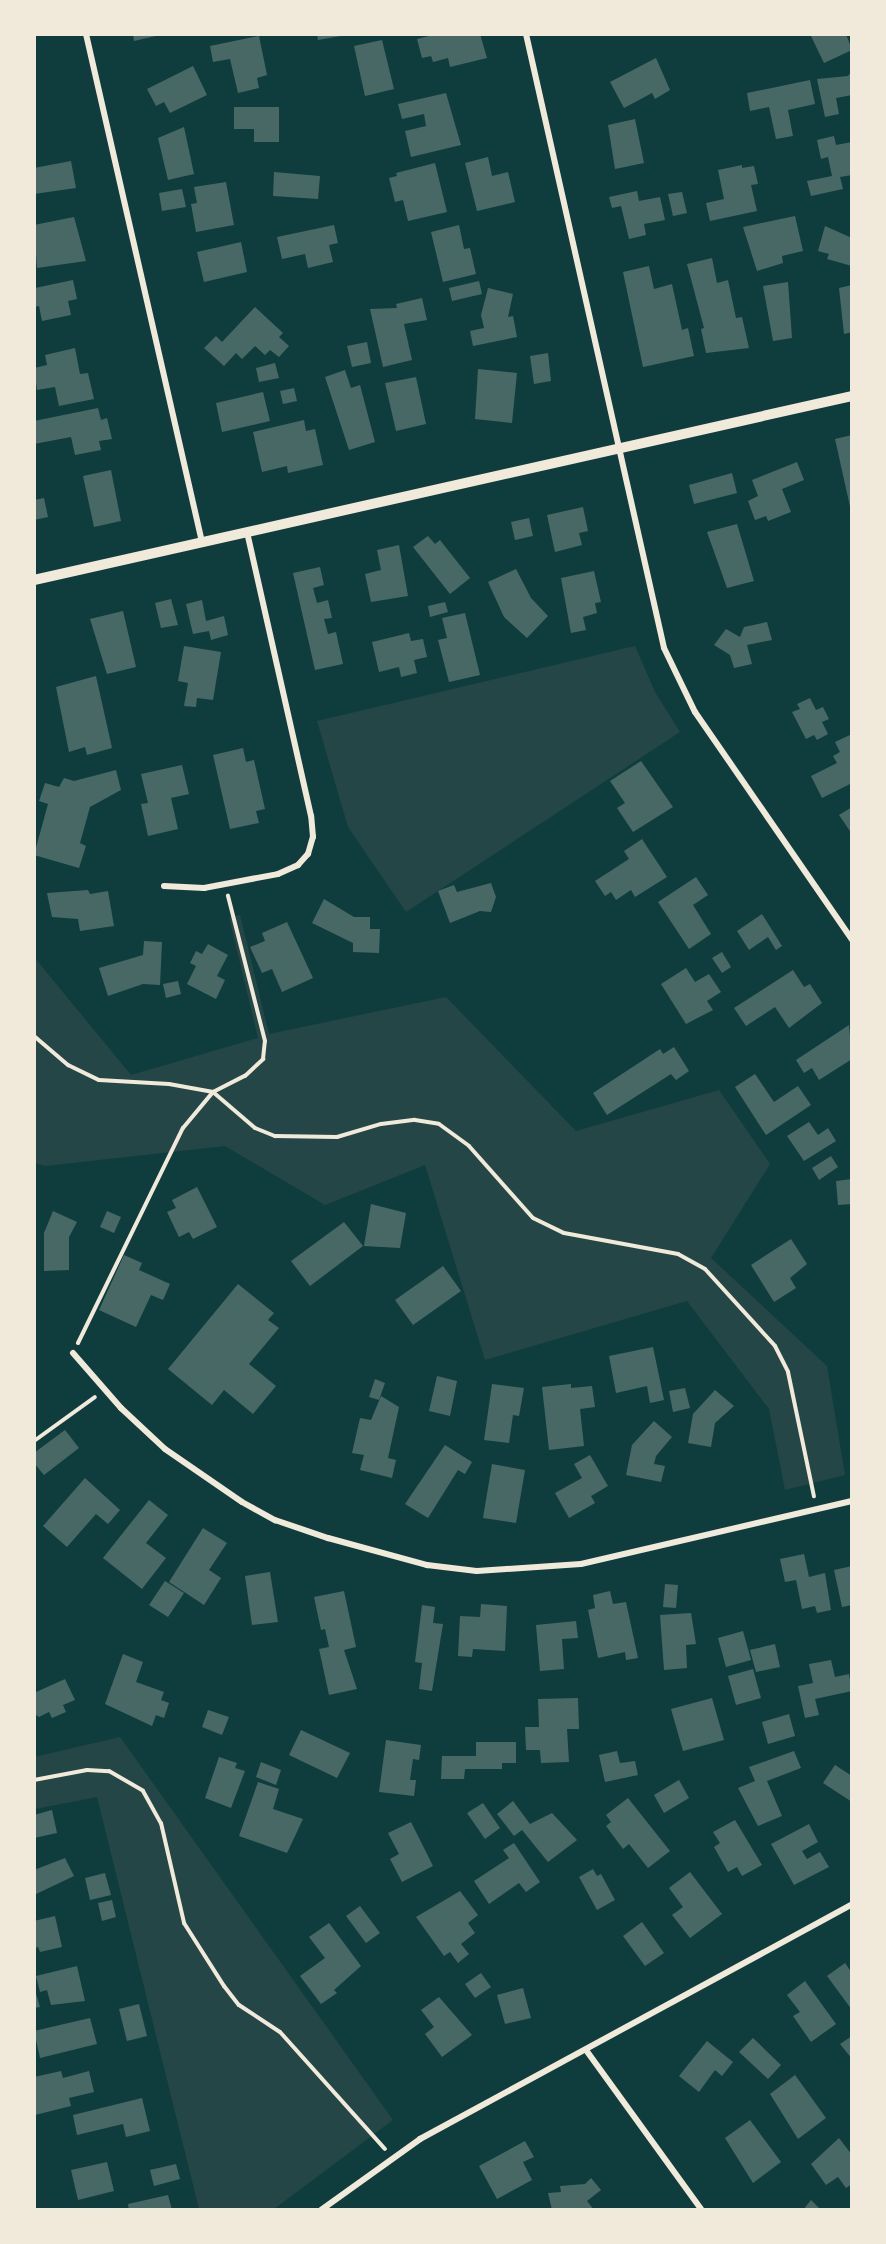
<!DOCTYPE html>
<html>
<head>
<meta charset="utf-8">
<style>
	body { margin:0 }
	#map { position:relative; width:886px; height:2244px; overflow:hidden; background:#0f3d3e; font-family:"Noto Serif",serif }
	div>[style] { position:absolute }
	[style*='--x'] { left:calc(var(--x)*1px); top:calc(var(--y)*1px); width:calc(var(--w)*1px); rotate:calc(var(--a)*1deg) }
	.green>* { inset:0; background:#244646 }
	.building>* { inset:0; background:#486865 }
	.path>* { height:4px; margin:-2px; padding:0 2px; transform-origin:2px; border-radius:2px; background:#f1e9da }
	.minor>* { height:6px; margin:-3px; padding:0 3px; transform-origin:3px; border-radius:3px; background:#f1e9da }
	.tertiary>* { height:10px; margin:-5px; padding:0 5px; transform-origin:5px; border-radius:5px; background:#f1e9da }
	span { translate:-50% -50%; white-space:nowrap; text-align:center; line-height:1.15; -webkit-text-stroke:6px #f1e9da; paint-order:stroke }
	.frame { position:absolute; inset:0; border:36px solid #f1e9da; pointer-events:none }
</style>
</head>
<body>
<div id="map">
	<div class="green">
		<i style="clip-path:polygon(635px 646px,655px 692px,680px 732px,406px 912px,348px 827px,317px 721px)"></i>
		<i style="clip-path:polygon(240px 915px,269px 1034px,446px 997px,576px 1131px,719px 1090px,770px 1164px,711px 1258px,827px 1366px,845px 1475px,785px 1490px,769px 1409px,687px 1301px,485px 1360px,425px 1165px,325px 1205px,225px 1146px,45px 1166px,35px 1163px,34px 957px,131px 1075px,258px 1038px,229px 917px)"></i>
		<i style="clip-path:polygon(120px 1737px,393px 2120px,274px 2209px,199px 2209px,97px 1797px,35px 1809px,34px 1757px)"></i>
	</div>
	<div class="building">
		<i style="clip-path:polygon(133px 34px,160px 34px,160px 35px,134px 41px)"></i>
		<i style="clip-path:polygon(317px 34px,341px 34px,341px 36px,318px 40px)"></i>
		<i style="clip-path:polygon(437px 34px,480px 34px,487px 58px,450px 67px,448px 58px,433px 62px,431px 56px,422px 58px,417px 39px)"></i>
		<i style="clip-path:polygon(810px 34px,846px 34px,852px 50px,824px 63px)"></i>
		<i style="clip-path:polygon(259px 36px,267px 75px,257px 78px,259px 88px,238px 93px,230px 59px,213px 62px,210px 46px)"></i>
		<i style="clip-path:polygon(382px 40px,394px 89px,365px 96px,354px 46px)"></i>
		<i style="clip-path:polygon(656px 58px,670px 90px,655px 99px,652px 93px,624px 108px,610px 82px)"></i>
		<i style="clip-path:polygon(193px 66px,207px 95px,170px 113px,164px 102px,156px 106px,147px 89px)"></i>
		<i style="clip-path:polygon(852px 71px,852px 95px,836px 98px,839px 114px,825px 117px,817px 79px,848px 76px)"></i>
		<i style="clip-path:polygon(810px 80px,815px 104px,788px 110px,793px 136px,776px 139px,769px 107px,750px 111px,747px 93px)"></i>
		<i style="clip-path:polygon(446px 93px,461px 145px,411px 157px,405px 131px,426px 126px,424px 114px,402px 119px,398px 104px)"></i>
		<i style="clip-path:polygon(234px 107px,279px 107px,279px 142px,254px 142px,254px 129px,234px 129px)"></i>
		<i style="clip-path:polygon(635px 119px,644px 163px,615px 169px,608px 125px)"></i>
		<i style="clip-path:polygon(184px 127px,194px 174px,168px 180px,158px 138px)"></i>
		<i style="clip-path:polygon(834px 136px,836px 145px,852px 142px,852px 175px,840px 177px,843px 189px,811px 196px,807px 181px,832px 176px,828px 157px,821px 159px,817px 140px)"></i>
		<i style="clip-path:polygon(488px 157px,492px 176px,508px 172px,515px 202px,477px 211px,465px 163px)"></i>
		<i style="clip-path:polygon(71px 161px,76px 188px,34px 194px,34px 168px)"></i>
		<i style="clip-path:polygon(435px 163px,447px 212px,408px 221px,403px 200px,395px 202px,389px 178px,397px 176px,396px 173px)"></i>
		<i style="clip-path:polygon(742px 165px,742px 168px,754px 166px,758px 184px,751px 185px,757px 211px,710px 221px,706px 203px,724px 199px,718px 170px)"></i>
		<i style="clip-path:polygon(274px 172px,320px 176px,318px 199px,273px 196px)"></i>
		<i style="clip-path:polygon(226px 182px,234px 225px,196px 232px,191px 204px,197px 203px,194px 187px)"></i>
		<i style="clip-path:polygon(182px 189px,186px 207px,162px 211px,159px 193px)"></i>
		<i style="clip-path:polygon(637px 191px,639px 201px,660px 197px,665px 220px,644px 224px,646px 235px,629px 239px,621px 206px,612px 208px,609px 197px)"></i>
		<i style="clip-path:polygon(682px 192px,687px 213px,673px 216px,668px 194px)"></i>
		<i style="clip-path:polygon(795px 216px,803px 251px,782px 256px,783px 263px,757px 271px,743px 227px)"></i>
		<i style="clip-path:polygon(74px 217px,86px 261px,37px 268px,34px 225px)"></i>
		<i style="clip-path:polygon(334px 225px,338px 243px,329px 245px,333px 262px,308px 268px,305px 254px,282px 259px,277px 237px)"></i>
		<i style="clip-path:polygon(459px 225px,464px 249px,470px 248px,476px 274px,443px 282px,431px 232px)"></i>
		<i style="clip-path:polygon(825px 226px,852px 238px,852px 266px,827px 259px,829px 254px,818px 251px)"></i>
		<i style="clip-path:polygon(241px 242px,247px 272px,204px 282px,197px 252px)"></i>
		<i style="clip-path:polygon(712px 258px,717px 283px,728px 280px,736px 318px,742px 317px,749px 348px,706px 353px,701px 329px,704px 328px,687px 264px)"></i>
		<i style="clip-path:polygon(649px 266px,654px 289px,672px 284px,682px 330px,688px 328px,694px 356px,643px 367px,623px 272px)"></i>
		<i style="clip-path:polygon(73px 280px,77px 299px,68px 301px,71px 315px,42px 321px,39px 306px,34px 307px,35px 288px)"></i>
		<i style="clip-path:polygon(479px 281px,482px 294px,452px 301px,449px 288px)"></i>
		<i style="clip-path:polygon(788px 282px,792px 338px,773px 341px,763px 286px)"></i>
		<i style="clip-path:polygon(852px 285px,852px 332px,844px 334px,839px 288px)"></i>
		<i style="clip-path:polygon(488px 288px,513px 294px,508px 317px,513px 316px,517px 337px,473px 346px,470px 331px,484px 328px,481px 315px)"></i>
		<i style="clip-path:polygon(422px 298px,427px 320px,404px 324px,412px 360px,383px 367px,370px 309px,397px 308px,396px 304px)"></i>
		<i style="clip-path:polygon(255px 307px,283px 333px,279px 337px,289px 346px,279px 357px,270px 350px,265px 355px,255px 346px,242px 359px,236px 353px,224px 366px,204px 348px,216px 336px,222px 342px)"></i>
		<i style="clip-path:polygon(367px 342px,371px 363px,352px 367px,347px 346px)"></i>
		<i style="clip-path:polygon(75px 348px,80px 374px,88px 373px,94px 399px,59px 406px,55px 387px,37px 390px,34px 368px,47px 365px,45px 355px)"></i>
		<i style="clip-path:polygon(548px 353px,551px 381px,534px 384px,530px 356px)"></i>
		<i style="clip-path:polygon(275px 363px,279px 378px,259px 382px,256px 368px)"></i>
		<i style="clip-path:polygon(478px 369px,517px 373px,512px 423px,475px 419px)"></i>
		<i style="clip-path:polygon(345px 370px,351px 388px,360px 385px,375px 442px,349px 450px,325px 377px)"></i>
		<i style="clip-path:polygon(416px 377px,426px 424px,396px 431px,385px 383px)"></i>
		<i style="clip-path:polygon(294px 388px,297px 401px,283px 404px,280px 391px)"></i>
		<i style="clip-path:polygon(263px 392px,270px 421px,222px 432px,216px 403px)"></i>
		<i style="clip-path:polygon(98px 408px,101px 420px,107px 418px,112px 439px,99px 441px,101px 450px,75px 455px,71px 437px,34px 444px,34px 421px)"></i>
		<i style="clip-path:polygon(304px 420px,306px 431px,315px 429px,323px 465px,288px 473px,287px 466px,262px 472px,253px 432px)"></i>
		<i style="clip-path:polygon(852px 435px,852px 511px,851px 511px,835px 439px)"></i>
		<i style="clip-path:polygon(797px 462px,804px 480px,782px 489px,791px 512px,768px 521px,766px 516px,755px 520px,748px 501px,758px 496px,752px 480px)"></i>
		<i style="clip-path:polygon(111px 470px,121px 521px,94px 527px,83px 476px)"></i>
		<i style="clip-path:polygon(732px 473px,737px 493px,694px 504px,689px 485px)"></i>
		<i style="clip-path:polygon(44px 498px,48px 517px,34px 520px,34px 500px)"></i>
		<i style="clip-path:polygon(583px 507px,588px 531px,579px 533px,582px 545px,555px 552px,547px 515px)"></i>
		<i style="clip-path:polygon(529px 518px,533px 536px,515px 540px,511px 522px)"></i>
		<i style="clip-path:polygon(737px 524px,754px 581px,727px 588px,707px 532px)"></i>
		<i style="clip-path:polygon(428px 536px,435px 544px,440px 540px,470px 578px,450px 594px,413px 547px)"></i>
		<i style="clip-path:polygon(399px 545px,408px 596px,371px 602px,365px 574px,381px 570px,377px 550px)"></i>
		<i style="clip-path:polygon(320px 567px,324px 585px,313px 588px,317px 603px,328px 600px,332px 618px,324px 619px,328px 634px,336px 632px,343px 664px,315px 670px,293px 573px)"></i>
		<i style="clip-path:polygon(516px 569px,531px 598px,548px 616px,527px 638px,504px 617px,488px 582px)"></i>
		<i style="clip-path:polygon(594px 571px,601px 602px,595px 603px,597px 613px,583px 617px,586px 630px,571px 633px,561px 578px)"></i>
		<i style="clip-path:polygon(171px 599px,178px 625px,161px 628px,155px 603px)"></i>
		<i style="clip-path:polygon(202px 600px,206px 621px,224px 616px,228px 635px,211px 640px,209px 631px,193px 634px,186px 604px)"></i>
		<i style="clip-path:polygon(445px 602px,448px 612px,430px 617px,428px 606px)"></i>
		<i style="clip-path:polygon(123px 611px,136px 667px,107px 674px,90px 619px)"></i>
		<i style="clip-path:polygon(465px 613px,480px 675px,449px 682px,438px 640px,447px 638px,442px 618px)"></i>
		<i style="clip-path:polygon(767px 622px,772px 640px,747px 645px,752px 664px,734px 668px,730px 655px,714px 645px,726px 629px,740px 637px,744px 627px)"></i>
		<i style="clip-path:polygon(409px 633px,411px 641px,423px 639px,427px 657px,414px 660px,417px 673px,401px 677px,399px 667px,379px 672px,372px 642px)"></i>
		<i style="clip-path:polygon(184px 646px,221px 652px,213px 700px,197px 698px,196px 707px,184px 706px,188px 683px,178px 681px)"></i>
		<i style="clip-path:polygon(96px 676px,112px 748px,87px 755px,85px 747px,69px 752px,56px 687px)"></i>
		<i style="clip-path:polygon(810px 698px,816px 710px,823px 707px,829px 719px,822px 722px,828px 734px,817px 740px,814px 735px,806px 739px,792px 712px,800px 709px,797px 704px)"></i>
		<i style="clip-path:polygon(852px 734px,852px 783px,822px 798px,811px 776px,837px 763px,833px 756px,840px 752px,835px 742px)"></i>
		<i style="clip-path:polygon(243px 748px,246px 762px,254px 760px,265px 809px,256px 811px,259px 823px,230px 829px,213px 755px)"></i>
		<i style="clip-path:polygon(641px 761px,673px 807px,633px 832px,617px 808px,625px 803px,610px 781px)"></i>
		<i style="clip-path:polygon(182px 765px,189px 794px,171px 798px,178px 829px,148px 836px,141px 804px,148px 803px,141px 774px)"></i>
		<i style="clip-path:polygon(116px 770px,121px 790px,90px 807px,80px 843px,86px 846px,79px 868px,34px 855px,48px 804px,39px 801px,45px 783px,59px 787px,64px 778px,74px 781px)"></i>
		<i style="clip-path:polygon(852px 807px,852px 834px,839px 815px)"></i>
		<i style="clip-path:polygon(642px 839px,667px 877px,635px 897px,631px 890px,616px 900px,611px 892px,605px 896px,595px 881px,629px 859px,624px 851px)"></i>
		<i style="clip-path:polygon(696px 877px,708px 895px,693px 905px,711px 934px,689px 949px,658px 902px)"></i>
		<i style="clip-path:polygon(491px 883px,496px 897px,491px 912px,480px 911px,450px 923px,438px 891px,454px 885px,457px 892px)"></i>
		<i style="clip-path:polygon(88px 890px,90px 894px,108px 891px,114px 926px,80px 931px,78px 919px,52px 917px,47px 893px)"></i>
		<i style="clip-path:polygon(324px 899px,354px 917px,370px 917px,370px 929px,380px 929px,379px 953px,353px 952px,353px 943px,312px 923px)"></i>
		<i style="clip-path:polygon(762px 914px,782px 946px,776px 950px,768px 937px,749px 950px,737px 931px)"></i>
		<i style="clip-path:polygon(287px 922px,313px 978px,282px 992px,272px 969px,262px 973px,250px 947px,265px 941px,262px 933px)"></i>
		<i style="clip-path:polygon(144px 941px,162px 942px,160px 985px,143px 984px,108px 996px,99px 968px,143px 955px)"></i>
		<i style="clip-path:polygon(208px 944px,228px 955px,217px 976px,225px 980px,216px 999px,187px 984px,196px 966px,190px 963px,196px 951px,202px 954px)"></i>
		<i style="clip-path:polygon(722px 952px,731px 967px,722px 973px,712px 958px)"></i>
		<i style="clip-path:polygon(686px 968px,695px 982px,709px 974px,721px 992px,707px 1001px,713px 1010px,686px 1024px,661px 984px)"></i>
		<i style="clip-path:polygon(793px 970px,804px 987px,810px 984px,822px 1003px,789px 1028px,775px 1007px,746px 1026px,734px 1008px)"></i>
		<i style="clip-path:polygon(178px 981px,181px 994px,166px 998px,163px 984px)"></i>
		<i style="clip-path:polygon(849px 1025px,852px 1059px,819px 1080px,812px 1068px,804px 1073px,796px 1060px)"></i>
		<i style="clip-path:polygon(674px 1047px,689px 1071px,676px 1080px,671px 1074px,607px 1115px,593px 1093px,660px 1049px,663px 1054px)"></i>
		<i style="clip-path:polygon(755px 1074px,774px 1102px,798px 1086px,811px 1105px,766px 1135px,735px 1087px)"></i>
		<i style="clip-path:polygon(809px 1122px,818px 1135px,828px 1128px,836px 1141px,804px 1161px,787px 1136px)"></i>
		<i style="clip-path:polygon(831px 1156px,838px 1167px,819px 1180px,812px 1168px)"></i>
		<i style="clip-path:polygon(852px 1179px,852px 1204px,838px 1205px,836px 1181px)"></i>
		<i style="clip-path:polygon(197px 1187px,217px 1227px,193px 1239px,189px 1232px,179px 1237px,167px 1212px,176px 1208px,172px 1200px)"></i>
		<i style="clip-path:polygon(371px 1204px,406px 1213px,400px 1248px,364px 1246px)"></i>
		<i style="clip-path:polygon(53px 1211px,77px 1222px,69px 1237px,69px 1270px,44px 1271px,44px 1233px)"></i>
		<i style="clip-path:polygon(107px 1211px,121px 1217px,114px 1233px,100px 1227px)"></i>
		<i style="clip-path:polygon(344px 1222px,363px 1246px,310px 1286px,291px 1261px)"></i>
		<i style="clip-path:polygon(791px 1239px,807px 1264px,790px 1278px,796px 1288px,774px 1302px,751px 1265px)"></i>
		<i style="clip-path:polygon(124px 1255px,142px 1263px,139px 1270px,170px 1284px,163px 1300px,151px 1295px,136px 1327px,99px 1310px)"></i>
		<i style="clip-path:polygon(443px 1266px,461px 1291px,413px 1325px,395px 1300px)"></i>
		<i style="clip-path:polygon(238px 1284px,274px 1313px,268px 1320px,279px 1328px,249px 1364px,276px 1386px,253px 1414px,224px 1390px,212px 1405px,168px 1369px)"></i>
		<i style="clip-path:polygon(653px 1347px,664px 1400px,650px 1403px,647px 1386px,616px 1393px,609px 1356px)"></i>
		<i style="clip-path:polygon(437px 1376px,457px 1381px,450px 1416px,429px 1411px)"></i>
		<i style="clip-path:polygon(375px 1379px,385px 1383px,379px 1400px,369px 1397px)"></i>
		<i style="clip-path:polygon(492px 1384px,524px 1388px,519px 1416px,513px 1415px,509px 1443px,484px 1440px)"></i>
		<i style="clip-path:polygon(571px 1384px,571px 1388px,592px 1386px,595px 1407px,580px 1409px,584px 1446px,549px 1450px,542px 1387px)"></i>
		<i style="clip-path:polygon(685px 1388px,690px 1408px,673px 1412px,669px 1391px)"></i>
		<i style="clip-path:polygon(715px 1390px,734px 1406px,715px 1423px,711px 1447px,688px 1443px,693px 1414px)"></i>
		<i style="clip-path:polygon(381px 1396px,399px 1407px,388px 1458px,396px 1460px,392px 1478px,360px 1470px,364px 1455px,352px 1453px,360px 1418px,371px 1420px)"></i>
		<i style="clip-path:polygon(654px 1421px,672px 1437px,656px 1456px,654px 1464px,665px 1466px,661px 1482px,626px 1475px,632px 1445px)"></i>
		<i style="clip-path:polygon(65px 1430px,79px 1448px,44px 1475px,34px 1463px,34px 1453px)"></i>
		<i style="clip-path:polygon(445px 1445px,472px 1462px,465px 1474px,458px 1470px,428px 1518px,405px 1504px)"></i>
		<i style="clip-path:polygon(590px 1455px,608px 1486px,591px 1496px,595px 1503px,569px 1518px,555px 1493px,582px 1478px,574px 1464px)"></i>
		<i style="clip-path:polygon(492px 1464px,525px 1470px,516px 1523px,483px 1518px)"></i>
		<i style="clip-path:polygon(85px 1478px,120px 1510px,108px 1524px,96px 1514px,67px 1547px,43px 1526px)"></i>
		<i style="clip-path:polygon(149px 1500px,168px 1515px,146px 1543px,166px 1558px,142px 1589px,103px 1558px)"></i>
		<i style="clip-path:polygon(203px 1528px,227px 1543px,209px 1570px,221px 1578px,204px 1605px,169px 1582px)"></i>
		<i style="clip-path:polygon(804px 1554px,809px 1577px,825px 1573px,831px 1610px,817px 1613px,815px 1606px,802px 1609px,796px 1580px,785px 1582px,780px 1559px)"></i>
		<i style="clip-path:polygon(852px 1566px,852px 1605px,842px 1607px,834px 1570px)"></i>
		<i style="clip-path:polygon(270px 1572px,278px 1622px,252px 1625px,245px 1576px)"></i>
		<i style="clip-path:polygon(165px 1581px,184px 1593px,168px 1617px,149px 1605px)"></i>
		<i style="clip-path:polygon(665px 1584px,678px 1585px,676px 1608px,663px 1607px)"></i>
		<i style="clip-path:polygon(344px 1591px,356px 1647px,344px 1650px,357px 1689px,329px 1695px,319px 1649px,329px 1647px,325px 1629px,321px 1630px,314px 1597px)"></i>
		<i style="clip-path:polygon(610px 1591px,613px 1604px,626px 1602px,638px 1658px,626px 1660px,625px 1652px,598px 1658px,588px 1610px,595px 1608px,593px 1595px)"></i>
		<i style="clip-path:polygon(481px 1604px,507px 1606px,505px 1651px,473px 1649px,472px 1657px,458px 1656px,460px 1616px,480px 1617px)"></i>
		<i style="clip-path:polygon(422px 1605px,435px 1607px,433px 1623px,443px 1624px,432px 1691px,419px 1689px,422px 1663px,415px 1662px)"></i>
		<i style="clip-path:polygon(691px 1613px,696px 1644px,686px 1645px,687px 1668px,664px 1670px,660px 1615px)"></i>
		<i style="clip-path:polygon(576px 1621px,578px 1638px,562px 1639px,564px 1669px,540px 1671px,536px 1625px)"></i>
		<i style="clip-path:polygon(743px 1631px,751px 1660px,726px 1667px,718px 1638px)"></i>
		<i style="clip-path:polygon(775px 1644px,780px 1667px,756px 1672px,750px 1650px)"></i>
		<i style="clip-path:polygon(123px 1654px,143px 1662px,136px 1682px,164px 1692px,161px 1700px,169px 1703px,164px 1718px,156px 1715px,152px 1726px,105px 1704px)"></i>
		<i style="clip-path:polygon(831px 1660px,835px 1677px,849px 1674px,852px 1691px,815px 1699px,819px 1715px,805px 1718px,798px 1686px,813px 1683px,809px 1664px)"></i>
		<i style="clip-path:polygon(753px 1669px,761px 1698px,736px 1705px,728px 1676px)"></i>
		<i style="clip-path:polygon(65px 1679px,75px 1700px,63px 1705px,66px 1712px,52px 1718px,49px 1712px,39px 1717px,34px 1714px,34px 1693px)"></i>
		<i style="clip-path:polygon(578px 1698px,579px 1729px,567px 1729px,569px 1762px,541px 1763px,540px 1750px,526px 1750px,525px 1727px,539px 1727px,538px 1699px)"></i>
		<i style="clip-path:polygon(712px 1698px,724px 1740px,683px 1751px,671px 1709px)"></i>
		<i style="clip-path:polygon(208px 1710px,229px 1717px,222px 1735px,202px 1727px)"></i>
		<i style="clip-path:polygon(789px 1714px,795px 1736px,768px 1744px,762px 1722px)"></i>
		<i style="clip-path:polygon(301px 1730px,350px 1753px,337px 1778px,289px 1755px)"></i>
		<i style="clip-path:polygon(386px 1740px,421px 1745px,419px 1760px,413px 1759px,410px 1780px,416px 1780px,414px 1796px,379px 1792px)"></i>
		<i style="clip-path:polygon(476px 1742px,516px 1742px,516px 1763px,502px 1763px,502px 1769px,465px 1769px,464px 1779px,441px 1779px,442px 1756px,476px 1756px)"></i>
		<i style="clip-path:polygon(617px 1751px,620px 1763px,635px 1761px,638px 1775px,605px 1782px,599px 1755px)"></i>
		<i style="clip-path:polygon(794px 1751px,801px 1768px,767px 1781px,782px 1816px,758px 1826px,738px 1788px,755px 1781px,749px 1767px)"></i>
		<i style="clip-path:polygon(219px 1757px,237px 1763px,235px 1768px,245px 1771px,231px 1808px,205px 1798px)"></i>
		<i style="clip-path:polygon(261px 1762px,281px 1770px,276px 1785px,256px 1777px)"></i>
		<i style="clip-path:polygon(835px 1765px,852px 1776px,852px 1802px,823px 1783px)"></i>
		<i style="clip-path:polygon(679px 1780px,689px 1798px,664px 1813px,654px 1795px)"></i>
		<i style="clip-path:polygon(258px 1782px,279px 1789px,273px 1809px,303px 1819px,287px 1853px,239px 1836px)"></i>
		<i style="clip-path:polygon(628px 1798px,670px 1851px,648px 1868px,629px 1844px,623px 1849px,606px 1826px,611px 1822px,606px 1815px)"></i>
		<i style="clip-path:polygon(513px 1801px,530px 1824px,552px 1813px,577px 1840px,548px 1862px,522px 1830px,514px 1836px,497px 1814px)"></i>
		<i style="clip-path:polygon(483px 1803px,500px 1828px,485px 1839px,467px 1813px)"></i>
		<i style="clip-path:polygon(52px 1810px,57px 1833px,34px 1838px,34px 1815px)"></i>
		<i style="clip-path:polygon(735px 1820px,762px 1865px,742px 1876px,737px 1867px,728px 1872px,714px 1847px,720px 1843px,713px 1832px)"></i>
		<i style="clip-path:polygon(411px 1822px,433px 1866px,402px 1882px,390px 1859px,399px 1854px,388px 1833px)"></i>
		<i style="clip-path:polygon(809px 1824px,818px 1842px,802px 1851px,807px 1859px,820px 1852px,829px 1867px,794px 1885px,771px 1844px)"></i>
		<i style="clip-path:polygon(514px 1843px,540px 1882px,526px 1892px,519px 1883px,489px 1904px,474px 1881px,509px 1858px,503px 1850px)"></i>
		<i style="clip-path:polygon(65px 1858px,74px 1876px,34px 1895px,34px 1870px)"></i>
		<i style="clip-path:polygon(593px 1869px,597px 1876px,601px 1874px,615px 1900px,597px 1910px,579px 1877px)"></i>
		<i style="clip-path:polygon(690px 1872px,722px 1914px,690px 1938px,672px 1915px,683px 1907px,669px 1888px)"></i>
		<i style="clip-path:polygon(105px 1873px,111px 1895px,90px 1900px,85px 1878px)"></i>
		<i style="clip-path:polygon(460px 1891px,478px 1915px,468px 1923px,475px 1933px,461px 1944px,469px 1954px,458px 1963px,450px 1952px,444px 1956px,416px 1917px)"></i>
		<i style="clip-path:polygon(112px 1900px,116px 1917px,102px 1921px,98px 1903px)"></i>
		<i style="clip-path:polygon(360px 1906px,380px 1933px,366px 1943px,346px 1916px)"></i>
		<i style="clip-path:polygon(55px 1916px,62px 1947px,40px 1952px,38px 1947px,34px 1948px,34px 1921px)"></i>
		<i style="clip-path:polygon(642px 1922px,664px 1953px,645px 1966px,623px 1936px)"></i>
		<i style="clip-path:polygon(329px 1923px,361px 1966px,334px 1990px,337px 1993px,321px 2004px,300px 1976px,325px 1958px,309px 1937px)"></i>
		<i style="clip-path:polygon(845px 1963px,852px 1973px,852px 2010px,827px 1976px)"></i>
		<i style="clip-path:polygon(77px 1966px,85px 2001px,51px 2005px,47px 1990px,40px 1992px,36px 1976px)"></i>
		<i style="clip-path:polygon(481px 1973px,491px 1987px,475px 1998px,465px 1984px)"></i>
		<i style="clip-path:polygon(805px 1981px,836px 2024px,811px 2042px,793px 2016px,800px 2012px,787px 1995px)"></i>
		<i style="clip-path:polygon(34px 1987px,40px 2007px,34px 2008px)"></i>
		<i style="clip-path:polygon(523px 1988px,531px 2018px,505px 2024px,497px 1995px)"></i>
		<i style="clip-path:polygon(439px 1997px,472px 2035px,442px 2057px,425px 2034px,434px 2027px,421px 2010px)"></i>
		<i style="clip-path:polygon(139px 2004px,147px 2036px,127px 2041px,119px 2009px)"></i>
		<i style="clip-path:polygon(90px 2018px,97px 2044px,40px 2058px,34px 2031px)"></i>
		<i style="clip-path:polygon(852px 2036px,852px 2059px,840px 2044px)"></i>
		<i style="clip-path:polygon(753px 2038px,781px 2065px,768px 2079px,739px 2052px)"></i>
		<i style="clip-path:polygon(707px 2041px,733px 2062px,722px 2076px,715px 2070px,699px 2092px,679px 2076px)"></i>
		<i style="clip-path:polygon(61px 2071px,63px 2078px,89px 2071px,94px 2092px,69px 2098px,71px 2106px,35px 2115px,34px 2077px)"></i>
		<i style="clip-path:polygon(795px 2075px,826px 2118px,798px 2139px,770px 2094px)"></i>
		<i style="clip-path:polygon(142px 2098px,150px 2131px,126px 2137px,123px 2124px,77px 2135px,73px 2115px)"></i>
		<i style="clip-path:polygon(750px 2120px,781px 2162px,753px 2183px,725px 2138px)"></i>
		<i style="clip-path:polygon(839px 2138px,852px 2155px,852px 2184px,846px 2188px,838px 2177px,826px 2185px,811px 2164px)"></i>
		<i style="clip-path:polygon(525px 2141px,534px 2157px,523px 2162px,532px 2180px,497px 2199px,479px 2166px)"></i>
		<i style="clip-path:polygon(107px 2162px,114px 2191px,78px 2200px,71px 2170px)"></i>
		<i style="clip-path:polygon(176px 2164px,180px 2179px,154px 2186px,150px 2170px)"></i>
		<i style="clip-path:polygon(591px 2178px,601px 2190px,587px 2201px,594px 2210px,552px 2210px,548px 2193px,561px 2192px,560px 2186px,585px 2184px)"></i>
		<i style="clip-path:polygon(168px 2195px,172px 2210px,129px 2210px,128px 2204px)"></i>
		<i style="clip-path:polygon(811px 2200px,821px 2210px,803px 2210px)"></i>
	</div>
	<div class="path">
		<i style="--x:34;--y:1036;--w:45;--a:40.5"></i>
		<i style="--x:68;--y:1065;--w:34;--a:26"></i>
		<i style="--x:99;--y:1080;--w:70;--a:3.3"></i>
		<i style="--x:169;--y:1084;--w:45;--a:10.3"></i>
		<i style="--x:213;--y:1092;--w:55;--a:40.6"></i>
		<i style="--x:255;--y:1128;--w:22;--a:22"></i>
		<i style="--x:275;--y:1136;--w:62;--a:0.9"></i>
		<i style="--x:337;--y:1137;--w:46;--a:-16.5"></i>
		<i style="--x:381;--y:1124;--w:34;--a:-7"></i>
		<i style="--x:415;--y:1120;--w:24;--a:9"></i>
		<i style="--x:439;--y:1124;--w:37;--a:36"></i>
		<i style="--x:469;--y:1146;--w:96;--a:48.4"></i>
		<i style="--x:533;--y:1218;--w:34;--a:26"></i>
		<i style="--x:564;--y:1233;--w:116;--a:10.4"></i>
		<i style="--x:678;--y:1254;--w:31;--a:29"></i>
		<i style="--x:705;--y:1269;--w:104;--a:47.7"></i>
		<i style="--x:775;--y:1346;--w:29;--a:63"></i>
		<i style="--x:788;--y:1372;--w:127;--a:78.2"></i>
		<i style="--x:78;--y:1343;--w:239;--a:-64"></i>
		<i style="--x:183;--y:1128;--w:47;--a:-50.2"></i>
		<i style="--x:213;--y:1092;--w:36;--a:-27"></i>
		<i style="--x:245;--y:1076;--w:25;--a:-43"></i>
		<i style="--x:263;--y:1059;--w:18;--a:-84"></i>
		<i style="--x:265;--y:1041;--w:150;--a:-104.3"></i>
		<i style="--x:34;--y:1441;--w:75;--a:-35.8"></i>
		<i style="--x:34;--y:1780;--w:54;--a:-10.7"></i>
		<i style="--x:87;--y:1770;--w:22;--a:3"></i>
		<i style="--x:109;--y:1771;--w:39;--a:30"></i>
		<i style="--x:143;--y:1791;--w:37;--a:61"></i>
		<i style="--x:161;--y:1823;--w:103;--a:77"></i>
		<i style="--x:184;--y:1923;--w:75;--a:57.6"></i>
		<i style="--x:224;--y:1986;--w:24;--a:52"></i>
		<i style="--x:239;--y:2005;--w:49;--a:33.4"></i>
		<i style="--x:280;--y:2032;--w:157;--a:48.1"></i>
	</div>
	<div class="minor">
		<i style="--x:86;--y:34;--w:521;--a:77.14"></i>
		<i style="--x:526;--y:34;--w:629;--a:77.33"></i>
		<i style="--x:664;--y:648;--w:71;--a:64.2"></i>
		<i style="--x:695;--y:712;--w:277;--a:55.4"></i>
		<i style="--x:164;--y:886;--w:40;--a:2.9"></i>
		<i style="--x:204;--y:888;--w:75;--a:-10.7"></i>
		<i style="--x:278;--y:874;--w:22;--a:-24"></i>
		<i style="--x:298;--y:865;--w:15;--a:-48"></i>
		<i style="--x:308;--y:854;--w:18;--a:-74"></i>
		<i style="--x:313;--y:837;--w:21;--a:-95"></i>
		<i style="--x:311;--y:816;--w:290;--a:-102.7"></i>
		<i style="--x:73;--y:1353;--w:73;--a:48.9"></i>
		<i style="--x:121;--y:1408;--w:60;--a:43"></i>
		<i style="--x:165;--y:1449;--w:93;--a:34.5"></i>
		<i style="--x:242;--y:1502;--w:38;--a:29"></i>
		<i style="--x:275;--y:1520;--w:56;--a:18.8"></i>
		<i style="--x:328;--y:1538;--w:103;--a:15.3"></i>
		<i style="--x:427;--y:1565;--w:50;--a:6.8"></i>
		<i style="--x:477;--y:1571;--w:104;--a:-3.9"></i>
		<i style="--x:581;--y:1564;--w:278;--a:-13.1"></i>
		<i style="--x:586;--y:2050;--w:198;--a:54.1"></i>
		<i style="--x:321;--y:2210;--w:122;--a:-35.6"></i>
		<i style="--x:420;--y:2139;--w:492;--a:-28.5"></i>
	</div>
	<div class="tertiary">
		<i style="--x:34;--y:580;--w:838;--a:-12.68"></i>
	</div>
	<div class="frame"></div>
</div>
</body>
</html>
